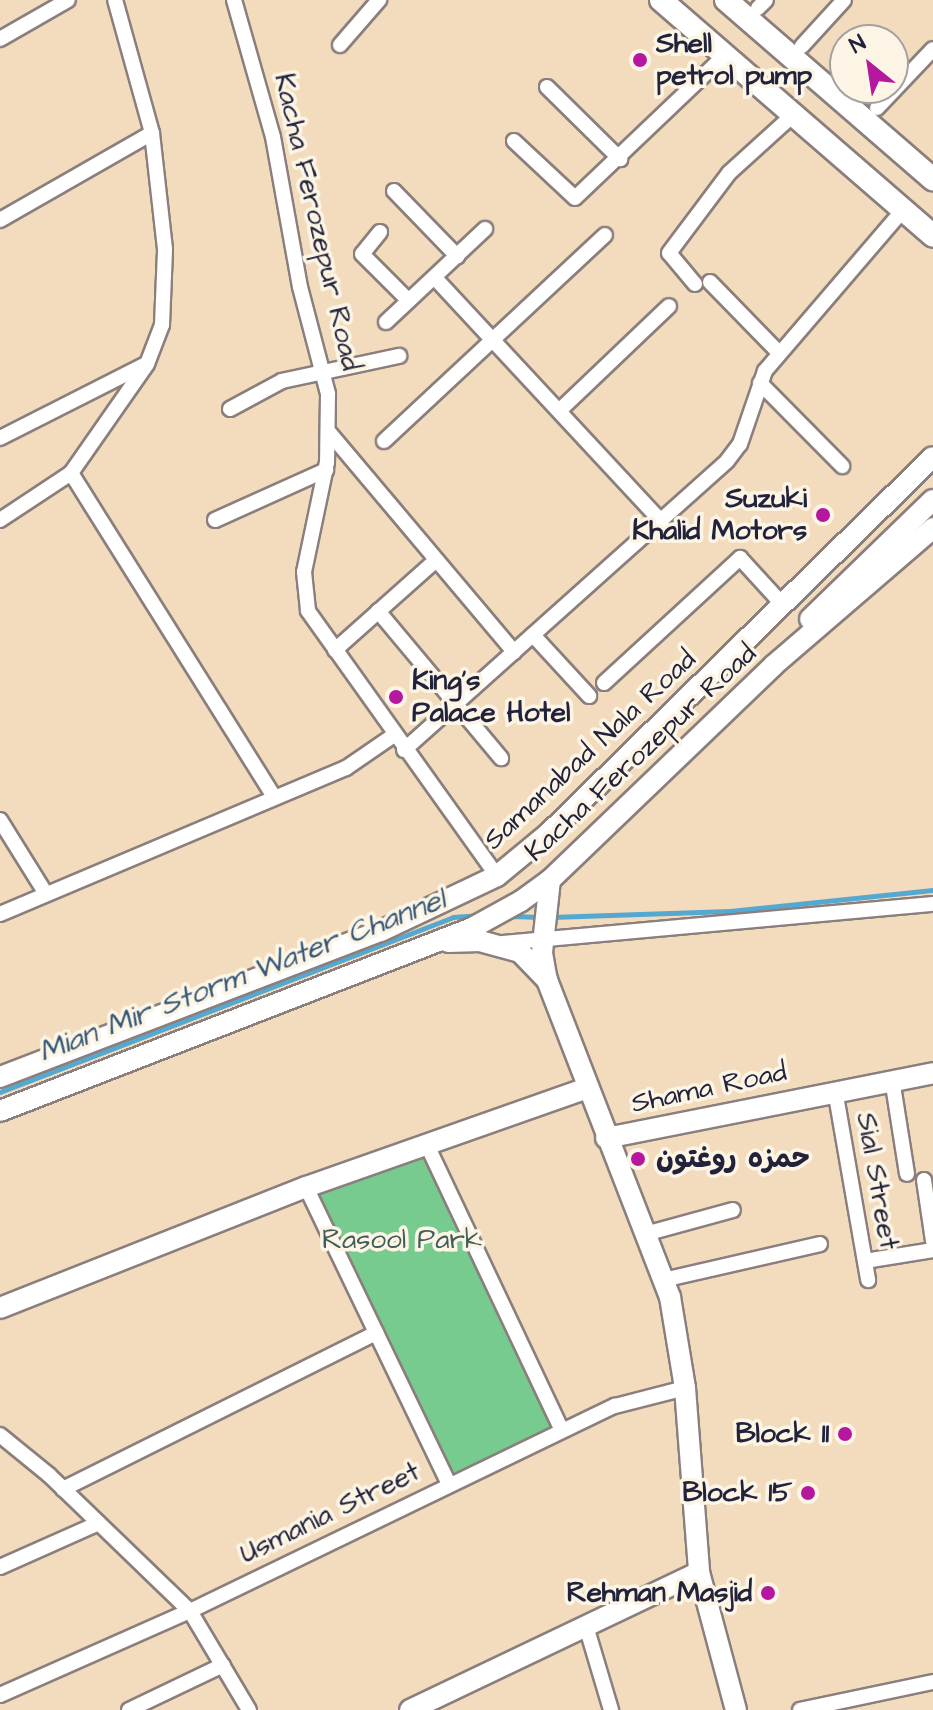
<!DOCTYPE html>
<html>
<head>
<meta charset="utf-8">
<style>
	body { margin:0 }
	#map { position:relative; width:933px; height:1710px; overflow:hidden; background:#f3dcbe; font-family:"Architects Daughter","Playpen Sans Arabic",sans-serif }
	div>[style] { position:absolute }
	[style*='--x'] { left:calc(var(--x)*1px); top:calc(var(--y)*1px); width:calc(var(--w)*1px); rotate:calc(var(--a)*1deg) }
	.green>* { inset:0; background:#77cb8e }
	.stream>* { height:5px; margin:-2.5px; padding:0 2.5px; transform-origin:2.5px; border-radius:2.5px; background:#55a8d0 }
	.roads { filter:drop-shadow(2px 0 #8a7f7c) drop-shadow(-2px 0 #8a7f7c) drop-shadow(0 2px #8a7f7c) drop-shadow(0 -2px #8a7f7c) }
	.street>* { height:14px; margin:-7px; padding:0 7px; transform-origin:7px; border-radius:7px; background:#fff }
	.secondary>* { height:20px; margin:-10px; padding:0 10px; transform-origin:10px; border-radius:10px; background:#fff }
	.primary>* { height:22px; margin:-11px; padding:0 11px; transform-origin:11px; border-radius:11px; background:#fff }
	.dots>* { width:22px; height:22px; translate:-50% -50%; box-sizing:border-box; border:4px solid #fcf5e5; border-radius:50% }
	span { translate:-50% -50%; white-space:nowrap; text-align:center; line-height:1.15; -webkit-text-stroke:7px #fcf5e5; paint-order:stroke }
	.poi-label { font-size:28px; color:#22223b; font-weight:700 }
	.left { translate:0 -50%; text-align:left }
	.right { translate:-100% -50%; text-align:right }
	.street-label { font-size:28px; color:#22223b }
	.park-label { font-size:28px; color:#405d58 }
	.water-label { font-size:30px; color:#365877; font-style:italic }
	.north { position:absolute; left:829px; top:24px; width:80px; height:80px; box-sizing:border-box; background:#fcf5e5; border:2px solid #a5a1a1; border-radius:50%; rotate:330deg; font-size:22px; font-weight:700; line-height:32px; text-align:center; color:#22223b }
	.north::after { content:''; display:block; margin:auto; width:28px; height:36px; background:#b5179e; clip-path:polygon(50% 0,100% 100%,50% 72%,0 100%) }
</style>
</head>
<body>
<div id="map">
	<div class="green">
		<i style="clip-path:polygon(427px 1145px,562px 1430px,449px 1484px,306px 1187px)"></i>
	</div>
	<div class="stream">
		<i style="--x:511;--y:916;--w:30;--a:2"></i>
		<i style="--x:551;--y:917;--w:179;--a:-1.9"></i>
		<i style="--x:730;--y:911;--w:204;--a:-5.9"></i>
		<i style="--x:0;--y:1092;--w:486;--a:-21.1"></i>
		<i style="--x:453;--y:917;--w:28;--a:-4"></i>
	</div>
	<div class="roads">
		<div class="street">
			<i style="--x:234;--y:0;--w:142;--a:74.1"></i>
			<i style="--x:273;--y:137;--w:152;--a:79.8"></i>
			<i style="--x:300;--y:287;--w:111;--a:75.3"></i>
			<i style="--x:328;--y:394;--w:68;--a:90.8"></i>
			<i style="--x:327;--y:462;--w:112;--a:101.8"></i>
			<i style="--x:304;--y:572;--w:39;--a:84"></i>
			<i style="--x:308;--y:611;--w:325;--a:54.5"></i>
			<i style="--x:758;--y:8;--w:11;--a:-45"></i>
			<i style="--x:0;--y:39;--w:78;--a:-29.8"></i>
			<i style="--x:340;--y:45;--w:60;--a:-49.1"></i>
			<i style="--x:802;--y:46;--w:62;--a:-47.6"></i>
			<i style="--x:547;--y:87;--w:103;--a:44.6"></i>
			<i style="--x:877;--y:108;--w:81;--a:-46.5"></i>
			<i style="--x:514;--y:141;--w:83;--a:43.1"></i>
			<i style="--x:575;--y:198;--w:207;--a:-43.6"></i>
			<i style="--x:394;--y:191;--w:91;--a:45.9"></i>
			<i style="--x:0;--y:220;--w:175;--a:-29.8"></i>
			<i style="--x:380;--y:232;--w:28;--a:129"></i>
			<i style="--x:362;--y:254;--w:66;--a:45"></i>
			<i style="--x:435;--y:278;--w:333;--a:47.1"></i>
			<i style="--x:710;--y:282;--w:99;--a:45.8"></i>
			<i style="--x:695;--y:284;--w:40;--a:-130"></i>
			<i style="--x:669;--y:253;--w:100;--a:-53.1"></i>
			<i style="--x:729;--y:173;--w:86;--a:-42.2"></i>
			<i style="--x:386;--y:322;--w:136;--a:-43.2"></i>
			<i style="--x:760;--y:383;--w:117;--a:45.3"></i>
			<i style="--x:230;--y:409;--w:59;--a:-28.3"></i>
			<i style="--x:282;--y:381;--w:120;--a:-12.1"></i>
			<i style="--x:561;--y:409;--w:149;--a:-43.6"></i>
			<i style="--x:328;--y:431;--w:289;--a:49.9"></i>
			<i style="--x:0;--y:438;--w:164;--a:-26.9"></i>
			<i style="--x:384;--y:441;--w:302;--a:-43"></i>
			<i style="--x:71;--y:473;--w:381;--a:57.9"></i>
			<i style="--x:0;--y:520;--w:85;--a:-33.5"></i>
			<i style="--x:71;--y:473;--w:133;--a:-55.1"></i>
			<i style="--x:147;--y:364;--w:42;--a:-69"></i>
			<i style="--x:162;--y:325;--w:76;--a:-87.7"></i>
			<i style="--x:165;--y:249;--w:117;--a:-96.4"></i>
			<i style="--x:152;--y:133;--w:138;--a:-105.5"></i>
			<i style="--x:215;--y:520;--w:122;--a:-24.2"></i>
			<i style="--x:378;--y:611;--w:192;--a:50.1"></i>
			<i style="--x:533;--y:635;--w:83;--a:47.4"></i>
			<i style="--x:335;--y:650;--w:135;--a:-41.7"></i>
			<i style="--x:604;--y:683;--w:185;--a:-42.6"></i>
			<i style="--x:740;--y:558;--w:64;--a:47.5"></i>
			<i style="--x:404;--y:750;--w:433;--a:-41.8"></i>
			<i style="--x:727;--y:461;--w:21;--a:-53"></i>
			<i style="--x:740;--y:444;--w:77;--a:-71.1"></i>
			<i style="--x:765;--y:371;--w:212;--a:-49.4"></i>
			<i style="--x:0;--y:820;--w:87;--a:58.1"></i>
			<i style="--x:0;--y:914;--w:376;--a:-22.9"></i>
			<i style="--x:346;--y:768;--w:58;--a:-34.5"></i>
			<i style="--x:503;--y:943;--w:432;--a:-5.2"></i>
			<i style="--x:892;--y:1079;--w:96;--a:81"></i>
			<i style="--x:835;--y:1090;--w:193;--a:80.1"></i>
			<i style="--x:427;--y:1145;--w:315;--a:64.7"></i>
			<i style="--x:924;--y:1180;--w:62;--a:81.6"></i>
			<i style="--x:306;--y:1187;--w:330;--a:64.3"></i>
			<i style="--x:645;--y:1234;--w:91;--a:-15.3"></i>
			<i style="--x:865;--y:1261;--w:69;--a:-9.2"></i>
			<i style="--x:663;--y:1280;--w:161;--a:-12.9"></i>
			<i style="--x:0;--y:1435;--w:63;--a:39.2"></i>
			<i style="--x:49;--y:1475;--w:196;--a:44"></i>
			<i style="--x:190;--y:1611;--w:115;--a:59.2"></i>
			<i style="--x:63;--y:1489;--w:350;--a:-26.5"></i>
			<i style="--x:0;--y:1567;--w:108;--a:-24"></i>
			<i style="--x:586;--y:1626;--w:88;--a:73.4"></i>
			<i style="--x:0;--y:1695;--w:208;--a:-23.9"></i>
			<i style="--x:190;--y:1611;--w:472;--a:-25.8"></i>
			<i style="--x:615;--y:1406;--w:72;--a:-14.4"></i>
			<i style="--x:129;--y:1710;--w:104;--a:-25.6"></i>
			<i style="--x:800;--y:1710;--w:136;--a:-11.9"></i>
		</div>
		<div class="secondary">
			<i style="--x:810;--y:619;--w:171;--a:-44.1"></i>
			<i style="--x:550;--y:880;--w:73;--a:96.3"></i>
			<i style="--x:542;--y:953;--w:27;--a:80"></i>
			<i style="--x:547;--y:980;--w:340;--a:68.8"></i>
			<i style="--x:670;--y:1297;--w:92;--a:80.6"></i>
			<i style="--x:685;--y:1388;--w:185;--a:85.6"></i>
			<i style="--x:699;--y:1572;--w:143;--a:75"></i>
			<i style="--x:448;--y:942;--w:32;--a:-2"></i>
			<i style="--x:480;--y:941;--w:41;--a:15.4"></i>
			<i style="--x:520;--y:952;--w:39;--a:46"></i>
			<i style="--x:0;--y:1077;--w:408;--a:-21"></i>
			<i style="--x:381;--y:931;--w:128;--a:-25.4"></i>
			<i style="--x:497;--y:876;--w:67;--a:-39.6"></i>
			<i style="--x:549;--y:833;--w:537;--a:-44.4"></i>
			<i style="--x:0;--y:1111;--w:506;--a:-21.19"></i>
			<i style="--x:472;--y:928;--w:56;--a:-28.9"></i>
			<i style="--x:521;--y:901;--w:36;--a:-36"></i>
			<i style="--x:550;--y:880;--w:310;--a:-43.8"></i>
			<i style="--x:774;--y:665;--w:210;--a:-40.7"></i>
			<i style="--x:606;--y:1138;--w:333;--a:-11.2"></i>
			<i style="--x:0;--y:1308;--w:329;--a:-21.6"></i>
			<i style="--x:306;--y:1187;--w:298;--a:-19.4"></i>
			<i style="--x:410;--y:1710;--w:320;--a:-25.5"></i>
		</div>
		<div class="primary">
			<i style="--x:661;--y:0;--w:360;--a:40.9"></i>
			<i style="--x:726;--y:0;--w:274;--a:40.9"></i>
		</div>
	</div>
	<div class="dots">
		<i style="left:640px;top:60px;background:#b5179e"></i>
		<i style="left:823px;top:515px;background:#b5179e"></i>
		<i style="left:396px;top:697px;background:#b5179e"></i>
		<i style="left:638px;top:1159px;background:#b5179e"></i>
		<i style="left:845px;top:1434px;background:#b5179e"></i>
		<i style="left:808px;top:1493px;background:#b5179e"></i>
		<i style="left:768px;top:1593px;background:#b5179e"></i>
	</div>
	<div class="poi-label">
		<span class="left" style="left:656px;top:60px">Shell<br>petrol pump</span>
		<span class="right" style="left:807px;top:515px">Suzuki<br>Khalid Motors</span>
		<span class="left" style="left:412px;top:697px">King's<br>Palace Hotel</span>
		<span class="left" style="left:656px;top:1159px">حمزه روغتون</span>
		<span class="right" style="left:829px;top:1434px">Block 11</span>
		<span class="right" style="left:792px;top:1493px">Block 15</span>
		<span class="right" style="left:752px;top:1593px">Rehman Masjid</span>
	</div>
	<div class="street-label">
		<span style="left:317px;top:222px;rotate:77deg">Kacha Ferozepur Road</span>
		<span style="left:590px;top:750px;rotate:-43deg">Samanabad Nala Road</span>
		<span style="left:641px;top:753px;rotate:-43deg">Kacha Ferozepur Road</span>
		<span style="left:709px;top:1088px;rotate:-12deg">Shama Road</span>
		<span style="left:877px;top:1181px;rotate:80deg">Sial Street</span>
		<span style="left:330px;top:1513px;rotate:-26deg">Usmania Street</span>
	</div>
	<div class="park-label">
		<span style="left:402px;top:1240px">Rasool Park</span>
	</div>
	<div class="water-label">
		<span style="left:242px;top:976px;rotate:-21deg">Mian Mir Storm Water Channel</span>
	</div>
	<div class="north">N</div>
</div>
</body>
</html>
